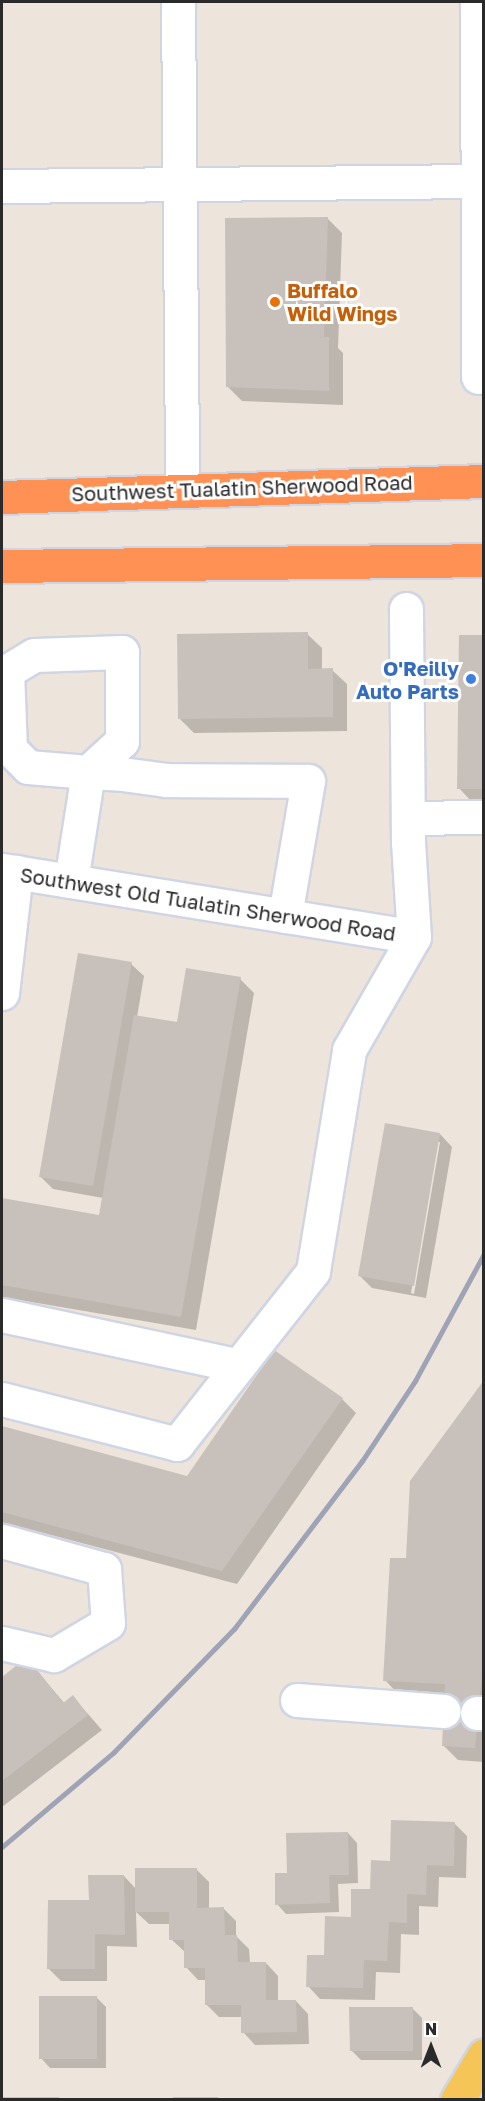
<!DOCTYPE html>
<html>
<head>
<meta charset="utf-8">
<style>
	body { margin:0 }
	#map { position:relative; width:485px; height:2101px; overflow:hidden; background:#ede4db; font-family:"Golos Text",sans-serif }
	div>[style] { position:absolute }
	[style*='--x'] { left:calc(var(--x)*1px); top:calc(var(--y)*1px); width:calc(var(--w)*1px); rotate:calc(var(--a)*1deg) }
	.shadow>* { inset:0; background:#0003 }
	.building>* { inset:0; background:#c8c1bb }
	.roads { filter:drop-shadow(2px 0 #d0d5e3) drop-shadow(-2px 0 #d0d5e3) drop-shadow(0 2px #d0d5e3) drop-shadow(0 -2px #d0d5e3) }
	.minor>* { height:33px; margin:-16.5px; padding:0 16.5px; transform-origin:16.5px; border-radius:16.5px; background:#fff }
	.major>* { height:33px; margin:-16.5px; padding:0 16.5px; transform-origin:16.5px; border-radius:16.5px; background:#f6c557 }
	.highway>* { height:33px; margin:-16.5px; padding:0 16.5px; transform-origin:16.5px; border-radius:16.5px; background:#ff9154 }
	.rail>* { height:4.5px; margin:-2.25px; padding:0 2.25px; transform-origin:2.25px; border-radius:2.25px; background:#9ea3b5 }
	.dots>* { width:16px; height:16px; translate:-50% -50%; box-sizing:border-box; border:3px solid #fff; border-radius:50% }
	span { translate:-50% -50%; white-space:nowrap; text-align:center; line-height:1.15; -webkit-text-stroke:6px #fff; paint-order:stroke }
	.food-label { font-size:20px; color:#c56008; font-weight:700 }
	.left { translate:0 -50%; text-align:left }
	.street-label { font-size:20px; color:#2a2a2a }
	.shop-label { font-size:20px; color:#366cbe; font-weight:700 }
	.right { translate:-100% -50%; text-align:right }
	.frame { position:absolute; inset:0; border:3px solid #2a2a2a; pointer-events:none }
	.north { position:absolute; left:401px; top:2017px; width:60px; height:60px; -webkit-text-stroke:4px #fff; paint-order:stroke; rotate:0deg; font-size:16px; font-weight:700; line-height:24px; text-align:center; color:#2a2a2a }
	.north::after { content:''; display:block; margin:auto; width:21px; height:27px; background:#2a2a2a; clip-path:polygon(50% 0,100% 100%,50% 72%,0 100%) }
</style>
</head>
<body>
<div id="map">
	<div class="shadow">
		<i style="clip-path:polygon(328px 219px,342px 233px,338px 348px,343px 353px,343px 405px,242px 401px,228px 387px)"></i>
		<i style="clip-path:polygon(307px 634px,322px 648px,322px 670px,332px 670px,347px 684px,347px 731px,194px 733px,180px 719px)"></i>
		<i style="clip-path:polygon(484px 636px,484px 801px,471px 801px,459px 788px)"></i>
		<i style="clip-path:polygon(131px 964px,144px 976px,137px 1017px,178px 1024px,240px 979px,254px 993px,196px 1330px,2px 1297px,2px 1200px,100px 1217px,103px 1198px,53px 1189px,40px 1176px)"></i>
		<i style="clip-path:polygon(evenodd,440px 1134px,452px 1147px,426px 1298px,372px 1288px,360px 1276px,440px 1134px,437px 1142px,440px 1142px,414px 1294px,411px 1293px,437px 1142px)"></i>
		<i style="clip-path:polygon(484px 1383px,484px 1762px,458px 1760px,443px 1745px,446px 1697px,399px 1695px,385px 1680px)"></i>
		<i style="clip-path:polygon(342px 1399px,356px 1413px,237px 1584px,2px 1522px,2px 1428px,187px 1478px)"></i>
		<i style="clip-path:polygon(27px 1659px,65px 1704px,73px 1697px,102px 1730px,2px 1807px,2px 1679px)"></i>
		<i style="clip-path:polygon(455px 1824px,467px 1836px,466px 1878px,439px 1877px,438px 1907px,419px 1906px,419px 1935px,401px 1934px,400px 1973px,376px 1972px,375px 2000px,320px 1999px,308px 1986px,391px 1863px)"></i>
		<i style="clip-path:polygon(348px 1833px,357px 1843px,358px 1883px,338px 1884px,339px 1912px,286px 1914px,277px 1904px)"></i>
		<i style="clip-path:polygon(196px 1869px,209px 1882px,209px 1909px,224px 1909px,236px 1921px,236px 1936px,249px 1949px,250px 1963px,266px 1963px,278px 1976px,278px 2001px,296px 2001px,308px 2014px,309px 2044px,255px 2045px,243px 2032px,243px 2017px,219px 2017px,207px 2005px,206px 1980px,198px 1980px,186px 1967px,185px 1952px,171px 1939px,171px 1924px,149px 1924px,136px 1912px,137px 1947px,107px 1946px,107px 1981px,61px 1981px,49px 1969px,90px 1902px,124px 1876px,136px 1889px)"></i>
		<i style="clip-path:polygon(96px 1997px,106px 2007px,106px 2068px,50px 2068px,41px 2058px)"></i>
		<i style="clip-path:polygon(413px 2009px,422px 2018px,422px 2060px,361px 2060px,351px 2050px)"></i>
	</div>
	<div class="building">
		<i style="clip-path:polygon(328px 217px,324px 337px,329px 337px,329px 391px,226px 387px,225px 218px)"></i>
		<i style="clip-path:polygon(308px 632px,308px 669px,333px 668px,333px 717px,178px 719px,177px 634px)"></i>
		<i style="clip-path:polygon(459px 635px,484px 635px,484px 789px,457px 789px)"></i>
		<i style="clip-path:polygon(78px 953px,132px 962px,93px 1186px,39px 1177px)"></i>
		<i style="clip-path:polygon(186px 968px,241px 977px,181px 1317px,2px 1285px,2px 1198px,99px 1215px,134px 1015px,177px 1022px)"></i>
		<i style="clip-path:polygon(385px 1123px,440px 1133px,414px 1286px,358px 1276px)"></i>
		<i style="clip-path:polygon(274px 1350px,343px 1398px,222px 1571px,2px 1512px,2px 1426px,187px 1476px)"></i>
		<i style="clip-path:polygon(484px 1380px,484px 1654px,475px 1748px,442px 1746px,445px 1684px,383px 1681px,390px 1558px,406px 1558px,410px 1481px)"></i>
		<i style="clip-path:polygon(27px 1657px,63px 1703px,73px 1695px,88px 1715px,2px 1781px,2px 1677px)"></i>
		<i style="clip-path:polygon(391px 1820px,455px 1822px,454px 1866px,427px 1865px,426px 1895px,407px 1894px,407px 1923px,389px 1922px,387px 1961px,364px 1960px,363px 1988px,306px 1987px,307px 1955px,324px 1955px,325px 1916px,351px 1917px,351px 1889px,370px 1889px,371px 1860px,390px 1861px)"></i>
		<i style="clip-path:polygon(348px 1832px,349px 1875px,329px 1875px,330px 1903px,275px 1905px,275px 1873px,287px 1873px,286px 1833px)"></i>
		<i style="clip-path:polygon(135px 1868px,197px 1868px,197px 1908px,224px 1907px,225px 1935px,237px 1935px,238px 1962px,266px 1962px,266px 2000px,296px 2000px,297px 2032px,241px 2033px,241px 2005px,205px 2005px,205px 1968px,184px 1968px,184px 1940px,169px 1940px,169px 1912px,135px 1912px)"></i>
		<i style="clip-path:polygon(88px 1875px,124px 1875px,125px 1935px,95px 1934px,95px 1969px,47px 1969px,48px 1900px,89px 1900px)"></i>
		<i style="clip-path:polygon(39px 1996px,97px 1996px,97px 2059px,39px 2059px)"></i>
		<i style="clip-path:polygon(349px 2007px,413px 2007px,413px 2051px,350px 2051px)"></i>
		<i style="clip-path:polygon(2px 2097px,59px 2097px,59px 2100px,2px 2100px)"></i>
		<i style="clip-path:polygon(173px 2097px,218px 2097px,218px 2100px,173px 2100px)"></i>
	</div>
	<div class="roads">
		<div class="minor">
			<i style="--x:178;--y:2;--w:487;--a:89.5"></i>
			<i style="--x:477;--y:2;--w:375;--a:89.8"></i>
			<i style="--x:2;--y:186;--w:472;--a:-0.6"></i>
			<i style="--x:408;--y:818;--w:76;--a:-0.8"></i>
			<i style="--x:2;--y:870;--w:417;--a:9.2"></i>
			<i style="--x:71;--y:881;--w:110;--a:-81.1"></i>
			<i style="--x:88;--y:772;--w:46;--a:-42.4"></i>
			<i style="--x:122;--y:741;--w:89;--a:-90"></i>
			<i style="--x:122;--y:652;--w:88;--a:178"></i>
			<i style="--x:34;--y:655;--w:31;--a:149"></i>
			<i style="--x:7;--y:671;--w:78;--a:87.8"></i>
			<i style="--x:10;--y:749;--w:25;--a:45"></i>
			<i style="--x:28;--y:767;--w:60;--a:4.8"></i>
			<i style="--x:88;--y:772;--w:34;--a:3"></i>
			<i style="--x:122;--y:774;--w:44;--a:7.8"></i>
			<i style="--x:166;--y:780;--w:142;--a:0.4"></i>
			<i style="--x:308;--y:781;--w:137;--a:99.7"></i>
			<i style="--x:2;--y:993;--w:122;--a:-83.4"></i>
			<i style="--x:2;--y:1315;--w:242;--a:12.1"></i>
			<i style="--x:2;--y:1399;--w:181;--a:14.4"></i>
			<i style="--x:177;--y:1444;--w:220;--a:-51.8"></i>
			<i style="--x:313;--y:1271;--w:224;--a:-80.7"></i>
			<i style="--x:349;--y:1050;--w:130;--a:-60.1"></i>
			<i style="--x:414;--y:937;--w:95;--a:-93.6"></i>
			<i style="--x:408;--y:842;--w:233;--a:-90.5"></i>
			<i style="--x:2;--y:1541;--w:106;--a:15.4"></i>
			<i style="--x:104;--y:1569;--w:54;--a:85.8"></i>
			<i style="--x:108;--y:1623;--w:63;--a:149.3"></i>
			<i style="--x:54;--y:1655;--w:53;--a:-167"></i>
			<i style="--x:297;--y:1700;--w:147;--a:4.3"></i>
			<i style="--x:477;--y:1713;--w:7;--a:0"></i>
		</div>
		<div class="major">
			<i style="--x:457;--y:2100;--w:52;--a:-59"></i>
		</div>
		<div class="highway">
			<i style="--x:2;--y:497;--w:482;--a:-1.9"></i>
			<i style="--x:2;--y:566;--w:482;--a:-0.7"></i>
		</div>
	</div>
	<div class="rail">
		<i style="--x:2;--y:1847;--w:147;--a:-40.3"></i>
		<i style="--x:114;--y:1752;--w:172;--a:-45.7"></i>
		<i style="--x:234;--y:1629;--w:211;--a:-52.7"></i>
		<i style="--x:362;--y:1461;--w:96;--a:-56.5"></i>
		<i style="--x:415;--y:1381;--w:145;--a:-61.5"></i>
	</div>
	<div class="dots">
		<i style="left:275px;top:302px;background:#e8710a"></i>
		<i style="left:471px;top:679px;background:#3f7fe0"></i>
	</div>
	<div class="food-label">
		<span class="left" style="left:287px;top:302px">Buffalo<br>Wild Wings</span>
	</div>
	<div class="street-label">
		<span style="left:242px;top:488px;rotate:-2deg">Southwest Tualatin Sherwood Road</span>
		<span style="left:208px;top:904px;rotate:9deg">Southwest Old Tualatin Sherwood Road</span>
	</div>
	<div class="shop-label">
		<span class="right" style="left:459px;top:680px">O'Reilly<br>Auto Parts</span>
	</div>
	<div class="frame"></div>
	<div class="north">N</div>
</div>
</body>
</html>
